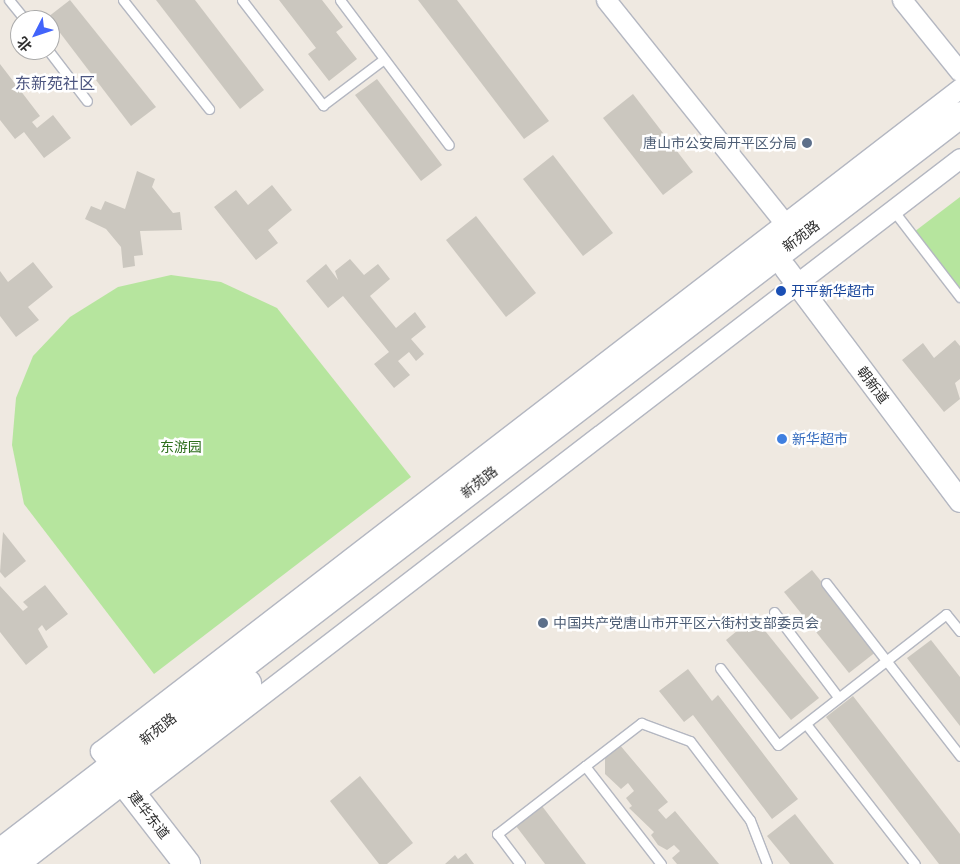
<!DOCTYPE html>
<html>
<head>
<meta charset="utf-8">
<style>
	body { margin:0 }
	#map { position:relative; width:960px; height:864px; overflow:hidden; background:#efe9e1; font-family:"Golos Text","Noto Sans SC",sans-serif }
	div>[style] { position:absolute }
	[style*='--x'] { left:calc(var(--x)*1px); top:calc(var(--y)*1px); width:calc(var(--w)*1px); rotate:calc(var(--a)*1deg) }
	.green>* { inset:0; background:#b6e59e }
	.building>* { inset:0; background:#cbc7bf }
	.roads { filter:drop-shadow(1px 0 #b4b7c1) drop-shadow(-1px 0 #b4b7c1) drop-shadow(0 1px #b4b7c1) drop-shadow(0 -1px #b4b7c1) }
	.service>* { height:9px; margin:-4.5px; padding:0 4.5px; transform-origin:4.5px; border-radius:4.5px; background:#fff }
	.minor>* { height:19px; margin:-9.5px; padding:0 9.5px; transform-origin:9.5px; border-radius:9.5px; background:#fff }
	.tertiary>* { height:22px; margin:-11px; padding:0 11px; transform-origin:11px; border-radius:11px; background:#fff }
	.secondary>* { height:26px; margin:-13px; padding:0 13px; transform-origin:13px; border-radius:13px; background:#fff }
	.dots>* { width:14px; height:14px; translate:-50% -50%; box-sizing:border-box; border:2px solid #fff; border-radius:50% }
	span { translate:-50% -50%; white-space:nowrap; text-align:center; line-height:1.15; -webkit-text-stroke:5px #fff; paint-order:stroke }
	.service-label { font-size:14px; color:#4e5e75 }
	.right { translate:-100% -50%; text-align:right }
	.left { translate:0 -50%; text-align:left }
	.street-label { font-size:14px; color:#2e2e2e }
	.transit-label { font-size:14px; color:#164399 }
	.shop-label { font-size:14px; color:#366cbe }
	.park-label { font-size:14px; color:#2c6e1b }
	.quarter-label { font-size:16px; color:#4d5680 }
	.north { position:absolute; left:10px; top:10px; width:50px; height:50px; box-sizing:border-box; background:#fff; border:1px solid #ababab; border-radius:50%; rotate:229deg; font-size:14px; font-weight:700; line-height:20px; text-align:center; color:#2e2e2e }
	.north::after { content:''; display:block; margin:auto; width:18px; height:22px; background:#4264fb; clip-path:polygon(50% 0,100% 100%,50% 72%,0 100%) }
</style>
</head>
<body>
<div id="map">
	<div class="green">
		<i style="clip-path:polygon(960px 197px,960px 291px,914px 232px)"></i>
		<i style="clip-path:polygon(171px 275px,221px 282px,277px 308px,411px 477px,154px 674px,24px 504px,12px 445px,16px 398px,33px 356px,70px 317px,118px 287px)"></i>
	</div>
	<div class="building">
		<i style="clip-path:polygon(70px 0,156px 107px,131px 126px,48px 17px)"></i>
		<i style="clip-path:polygon(156px 0,195px 0,264px 90px,240px 109px)"></i>
		<i style="clip-path:polygon(279px 0,322px 0,343px 27px,336px 32px,357px 59px,329px 81px,308px 54px,316px 48px)"></i>
		<i style="clip-path:polygon(418px 0,457px 0,549px 121px,524px 139px)"></i>
		<i style="clip-path:polygon(0 64px,40px 116px,32px 122px,37px 128px,53px 115px,71px 138px,44px 158px,24px 132px,15px 139px,0 120px)"></i>
		<i style="clip-path:polygon(377px 79px,442px 165px,421px 181px,355px 95px)"></i>
		<i style="clip-path:polygon(633px 94px,693px 172px,663px 195px,603px 118px)"></i>
		<i style="clip-path:polygon(553px 155px,613px 233px,583px 256px,523px 179px)"></i>
		<i style="clip-path:polygon(137px 171px,155px 179px,152px 187px,173px 213px,180px 212px,182px 230px,140px 231px,143px 255px,134px 256px,135px 266px,123px 268px,121px 247px,106px 229px,85px 219px,91px 206px,101px 210px,105px 201px,125px 209px)"></i>
		<i style="clip-path:polygon(272px 185px,292px 210px,268px 230px,278px 243px,256px 260px,214px 207px,236px 190px,248px 205px)"></i>
		<i style="clip-path:polygon(476px 216px,536px 293px,506px 317px,446px 240px)"></i>
		<i style="clip-path:polygon(350px 259px,364px 275px,378px 264px,390px 279px,370px 296px,396px 328px,415px 312px,426px 327px,411px 339px,424px 354px,416px 361px,409px 352px,398px 361px,410px 375px,394px 388px,374px 364px,389px 352px,343px 296px,328px 308px,306px 281px,326px 264px,338px 280px,335px 271px)"></i>
		<i style="clip-path:polygon(33px 262px,53px 287px,28px 307px,39px 320px,16px 337px,0 316px,0 271px,8px 282px)"></i>
		<i style="clip-path:polygon(955px 340px,960px 346px,960px 379px,955px 383px,960px 399px,944px 412px,902px 360px,923px 343px,934px 358px)"></i>
		<i style="clip-path:polygon(3px 532px,26px 561px,5px 578px,0 572px)"></i>
		<i style="clip-path:polygon(812px 570px,877px 651px,849px 673px,784px 592px)"></i>
		<i style="clip-path:polygon(45px 585px,68px 614px,46px 631px,42px 625px,38px 629px,48px 647px,26px 665px,0 632px,0 586px,23px 611px,28px 607px,23px 602px)"></i>
		<i style="clip-path:polygon(754px 617px,819px 698px,791px 720px,726px 640px)"></i>
		<i style="clip-path:polygon(931px 640px,960px 677px,960px 726px,907px 658px)"></i>
		<i style="clip-path:polygon(688px 669px,712px 701px,718px 695px,798px 799px,772px 819px,693px 715px,684px 722px,659px 691px)"></i>
		<i style="clip-path:polygon(853px 696px,960px 834px,960px 864px,939px 864px,826px 717px)"></i>
		<i style="clip-path:polygon(619px 744px,668px 802px,658px 810px,666px 819px,675px 811px,719px 864px,677px 864px,672px 858px,680px 851px,674px 845px,667px 850px,658px 845px,651px 835px,654px 832px,629px 808px,632px 806px,626px 798px,634px 791px,628px 783px,621px 789px,605px 774px,605px 756px)"></i>
		<i style="clip-path:polygon(360px 776px,413px 843px,387px 864px,379px 864px,330px 801px)"></i>
		<i style="clip-path:polygon(542px 806px,586px 864px,545px 864px,516px 826px)"></i>
		<i style="clip-path:polygon(795px 814px,834px 864px,790px 864px,767px 836px)"></i>
		<i style="clip-path:polygon(466px 853px,474px 864px,445px 864px,455px 855px,458px 859px)"></i>
	</div>
	<div class="roads">
		<div class="service">
			<i style="--x:9;--y:0;--w:26;--a:51"></i>
			<i style="--x:123;--y:0;--w:139;--a:51.7"></i>
			<i style="--x:242;--y:0;--w:133;--a:52.4"></i>
			<i style="--x:323;--y:105;--w:76;--a:-37"></i>
			<i style="--x:340;--y:0;--w:181;--a:53.1"></i>
			<i style="--x:48;--y:50;--w:64;--a:52.6"></i>
			<i style="--x:893;--y:210;--w:110;--a:52.4"></i>
			<i style="--x:826;--y:583;--w:219;--a:52.2"></i>
			<i style="--x:774;--y:612;--w:106;--a:53"></i>
			<i style="--x:720;--y:668;--w:96;--a:53"></i>
			<i style="--x:778;--y:745;--w:213;--a:-37.9"></i>
			<i style="--x:946;--y:614;--w:22;--a:51"></i>
			<i style="--x:806;--y:724;--w:177;--a:52.1"></i>
			<i style="--x:585;--y:766;--w:71;--a:-37.5"></i>
			<i style="--x:641;--y:723;--w:52;--a:20.2"></i>
			<i style="--x:690;--y:741;--w:99;--a:52.8"></i>
			<i style="--x:750;--y:820;--w:47;--a:68.9"></i>
			<i style="--x:520;--y:864;--w:38;--a:-127"></i>
			<i style="--x:497;--y:834;--w:111;--a:-37.7"></i>
			<i style="--x:585;--y:766;--w:124;--a:52.2"></i>
		</div>
		<div class="minor">
			<i style="--x:606;--y:0;--w:297;--a:51.3"></i>
			<i style="--x:902;--y:0;--w:92;--a:51.1"></i>
			<i style="--x:111;--y:765;--w:18;--a:-128"></i>
			<i style="--x:100;--y:751;--w:1086;--a:-37.63"></i>
			<i style="--x:133;--y:794;--w:1043;--a:-37.56"></i>
		</div>
		<div class="tertiary">
			<i style="--x:786;--y:269;--w:290;--a:53.1"></i>
		</div>
		<div class="secondary">
			<i style="--x:111;--y:766;--w:124;--a:52.2"></i>
			<i style="--x:0;--y:852;--w:1210;--a:-37.51"></i>
			<i style="--x:15;--y:864;--w:295;--a:-37.8"></i>
		</div>
	</div>
	<div class="dots">
		<i style="left:807px;top:143px;background:#5c6f8a"></i>
		<i style="left:781px;top:291px;background:#1a4fb4"></i>
		<i style="left:782px;top:439px;background:#3f7fe0"></i>
		<i style="left:543px;top:623px;background:#5c6f8a"></i>
	</div>
	<div class="service-label">
		<span class="right" style="left:797px;top:143px">唐山市公安局开平区分局</span>
		<span class="left" style="left:553px;top:623px">中国共产党唐山市开平区六街村支部委员会</span>
	</div>
	<div class="street-label">
		<span style="left:801px;top:236px;rotate:-37deg">新苑路</span>
		<span style="left:873px;top:385px;rotate:53deg">朝新道</span>
		<span style="left:479px;top:482px;rotate:-38deg">新苑路</span>
		<span style="left:158px;top:729px;rotate:-38deg">新苑路</span>
		<span style="left:149px;top:815px;rotate:52deg">建华东道</span>
	</div>
	<div class="transit-label">
		<span class="left" style="left:791px;top:291px">开平新华超市</span>
	</div>
	<div class="shop-label">
		<span class="left" style="left:792px;top:439px">新华超市</span>
	</div>
	<div class="park-label">
		<span style="left:181px;top:447px">东游园</span>
	</div>
	<div class="quarter-label">
		<span style="left:55px;top:83px">东新苑社区</span>
	</div>
	<div class="north">北</div>
</div>
</body>
</html>
